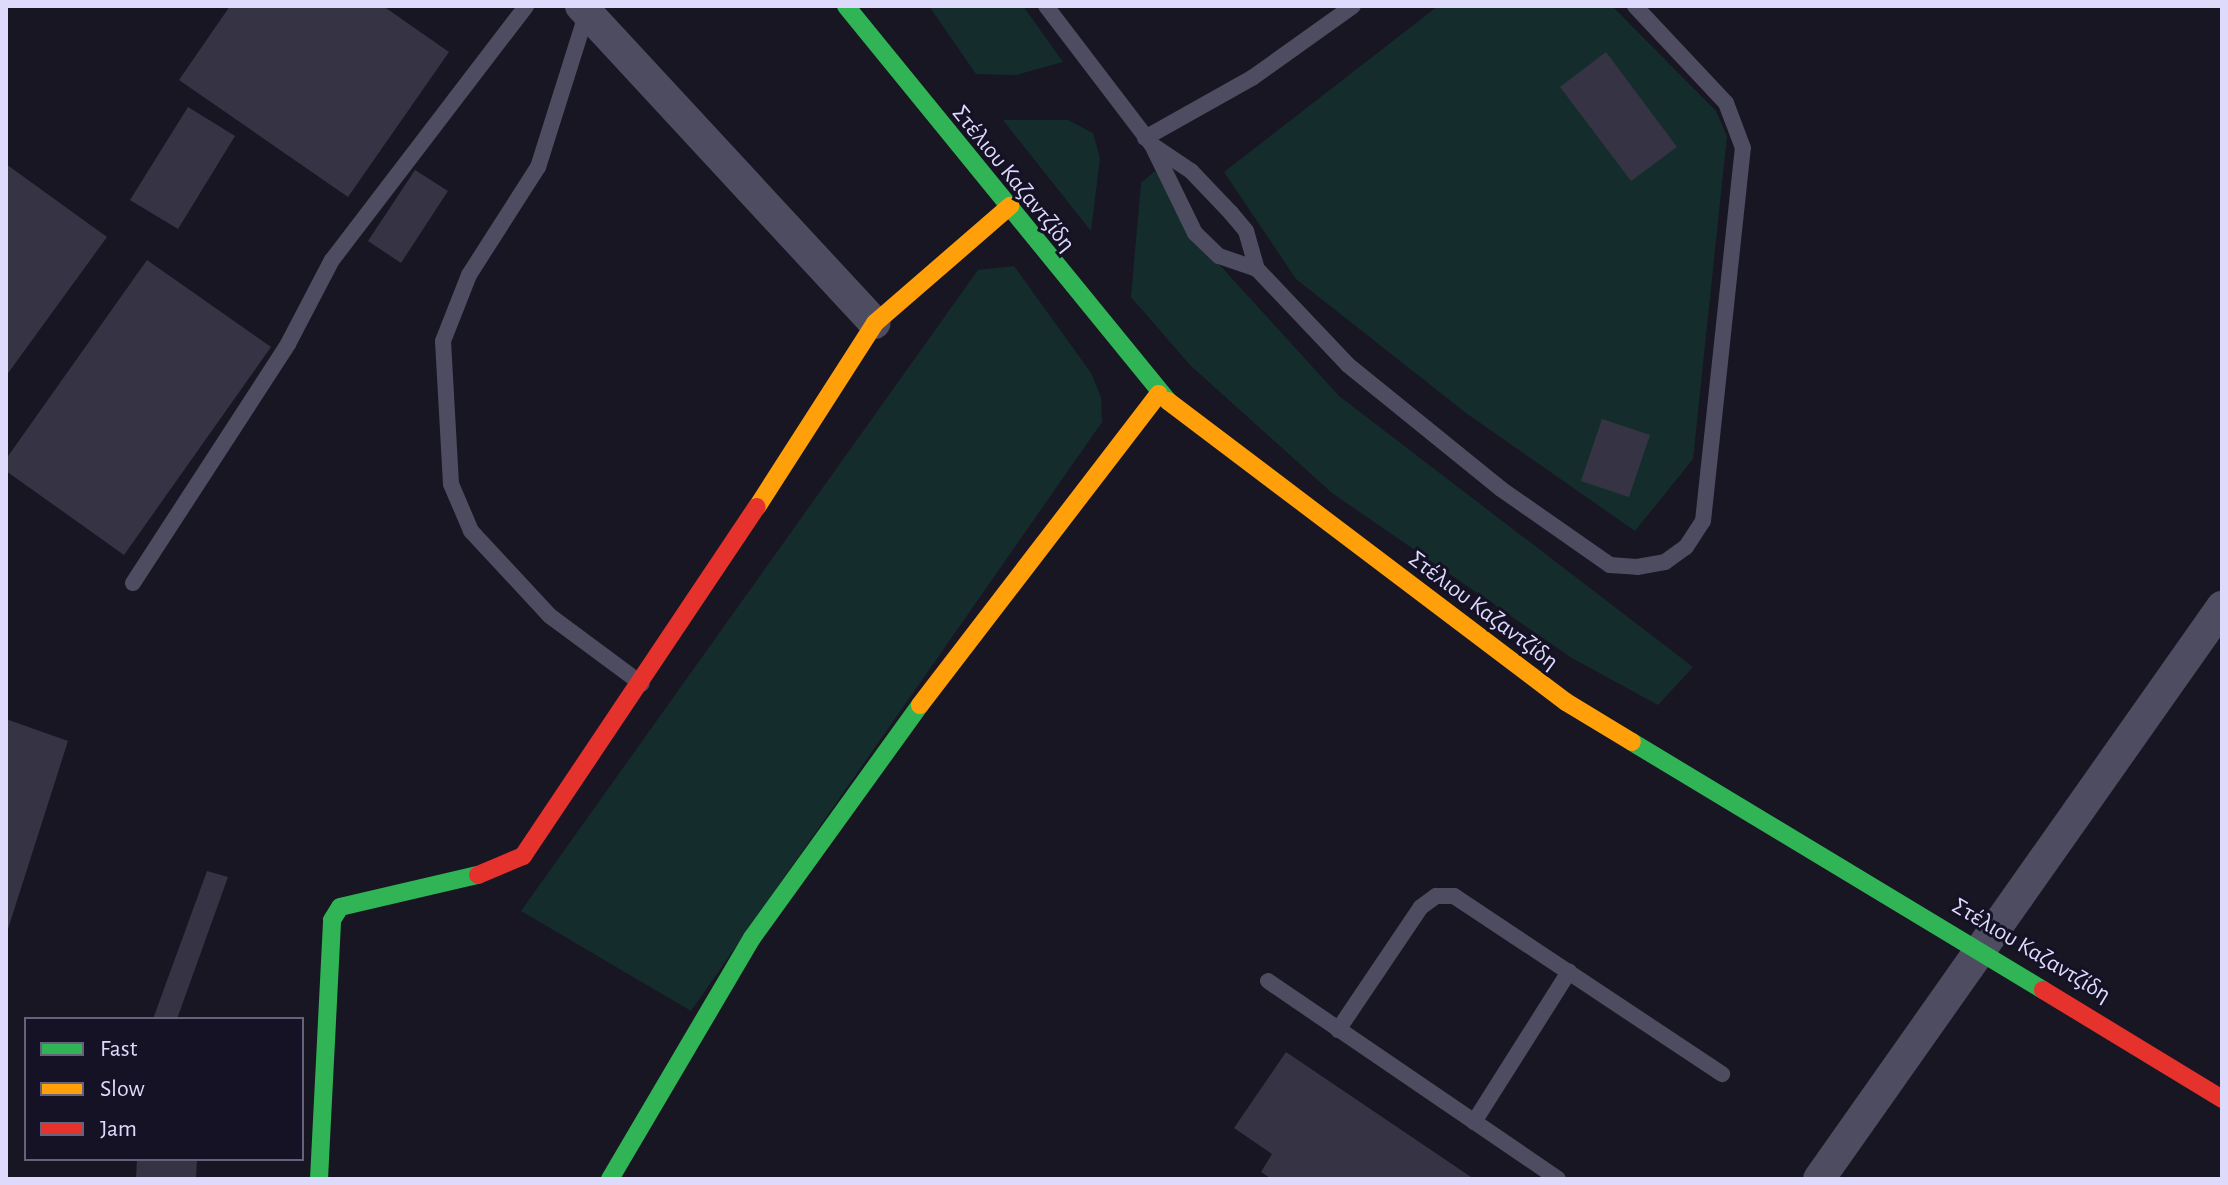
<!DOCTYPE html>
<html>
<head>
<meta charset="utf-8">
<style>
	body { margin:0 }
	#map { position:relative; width:2228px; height:1185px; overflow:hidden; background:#181622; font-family:"Alegreya Sans",sans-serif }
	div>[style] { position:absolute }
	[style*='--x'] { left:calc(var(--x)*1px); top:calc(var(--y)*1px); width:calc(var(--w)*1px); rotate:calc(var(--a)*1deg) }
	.green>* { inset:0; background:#152c2c }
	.building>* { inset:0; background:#363444 }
	.lane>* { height:16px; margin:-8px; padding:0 8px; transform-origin:8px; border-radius:8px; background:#4d4c61 }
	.street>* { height:32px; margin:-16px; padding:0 16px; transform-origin:16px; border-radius:16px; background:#4d4c61 }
	.fast>* { height:18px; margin:-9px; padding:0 9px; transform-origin:9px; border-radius:9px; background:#30b455 }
	.slow>* { height:18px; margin:-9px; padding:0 9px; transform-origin:9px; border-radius:9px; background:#ff9f0a }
	.jam>* { height:18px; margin:-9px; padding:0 9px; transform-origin:9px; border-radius:9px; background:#e5322d }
	span { translate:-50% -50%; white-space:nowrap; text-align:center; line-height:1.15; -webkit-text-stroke:6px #151226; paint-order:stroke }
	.street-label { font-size:24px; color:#dddafc }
	.frame { position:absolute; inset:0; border:8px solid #dddafc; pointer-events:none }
	.legend { position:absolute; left:24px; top:1017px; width:280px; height:144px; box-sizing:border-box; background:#151226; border:2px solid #65627c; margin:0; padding:10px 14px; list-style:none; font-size:24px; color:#dddafc }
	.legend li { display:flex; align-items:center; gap:16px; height:40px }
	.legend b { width:40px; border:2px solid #65627c }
</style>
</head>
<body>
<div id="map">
	<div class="green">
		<i style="clip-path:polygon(929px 6px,1023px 6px,1063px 62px,1016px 75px,976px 74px)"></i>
		<i style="clip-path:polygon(1438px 6px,1612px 6px,1716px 111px,1727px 136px,1693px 459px,1635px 531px,1466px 413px,1296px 279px,1224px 172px)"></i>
		<i style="clip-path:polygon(1003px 120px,1068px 120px,1093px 133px,1100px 158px,1091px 231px)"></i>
		<i style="clip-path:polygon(1155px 171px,1206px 250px,1339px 396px,1693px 667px,1658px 705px,1572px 658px,1332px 493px,1190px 365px,1131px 297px,1141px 183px)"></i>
		<i style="clip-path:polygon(1014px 266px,1091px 373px,1101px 397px,1102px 422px,691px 1011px,521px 911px,978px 270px)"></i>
	</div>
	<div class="building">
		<i style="clip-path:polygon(230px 6px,383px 6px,449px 52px,348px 197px,179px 80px)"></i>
		<i style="clip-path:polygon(1606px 52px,1677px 147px,1631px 181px,1560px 87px)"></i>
		<i style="clip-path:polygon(188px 107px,235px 136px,178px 229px,130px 200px)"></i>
		<i style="clip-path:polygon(6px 164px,107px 237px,6px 376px)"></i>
		<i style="clip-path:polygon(415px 170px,448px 191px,401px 263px,368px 241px)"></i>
		<i style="clip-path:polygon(147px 260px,271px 347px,124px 555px,6px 471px,6px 459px)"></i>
		<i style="clip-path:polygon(1602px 419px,1650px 435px,1629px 497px,1581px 481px)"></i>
		<i style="clip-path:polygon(6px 719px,68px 741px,7px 932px,6px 932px)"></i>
		<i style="clip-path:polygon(207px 871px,228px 877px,177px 1019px,153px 1019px)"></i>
		<i style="clip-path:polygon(1286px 1052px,1474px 1179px,1272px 1179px,1261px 1172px,1272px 1154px,1234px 1128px)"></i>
		<i style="clip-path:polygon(137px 1159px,197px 1159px,196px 1179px,136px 1179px)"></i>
	</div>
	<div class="lane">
		<i style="--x:1046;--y:6;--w:175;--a:52.7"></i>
		<i style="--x:1152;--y:145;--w:47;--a:33.7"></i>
		<i style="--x:1191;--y:171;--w:58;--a:46.4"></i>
		<i style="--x:1231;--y:213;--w:23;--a:50"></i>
		<i style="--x:1246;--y:231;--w:40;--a:74"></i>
		<i style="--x:1257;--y:269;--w:132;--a:46.5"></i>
		<i style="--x:1348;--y:365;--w:197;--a:39"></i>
		<i style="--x:1501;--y:489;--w:133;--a:34.9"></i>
		<i style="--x:1610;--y:565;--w:27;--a:4"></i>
		<i style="--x:1637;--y:567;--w:28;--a:-10"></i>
		<i style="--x:1665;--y:562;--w:26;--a:-36"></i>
		<i style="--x:1686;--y:547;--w:31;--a:-57"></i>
		<i style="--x:1703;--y:521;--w:375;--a:-83.9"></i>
		<i style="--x:1743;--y:148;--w:48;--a:-110.7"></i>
		<i style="--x:1726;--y:103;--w:133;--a:-133.2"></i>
		<i style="--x:587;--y:12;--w:163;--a:107.5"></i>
		<i style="--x:538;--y:167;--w:128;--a:122.6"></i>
		<i style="--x:469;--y:275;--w:71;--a:111.5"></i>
		<i style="--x:443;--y:341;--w:143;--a:86.8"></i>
		<i style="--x:451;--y:484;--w:51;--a:66.9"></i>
		<i style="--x:471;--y:531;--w:116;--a:47.1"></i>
		<i style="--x:550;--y:616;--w:114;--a:36.5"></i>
		<i style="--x:1145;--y:138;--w:123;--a:-29.3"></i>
		<i style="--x:1252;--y:78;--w:124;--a:-35.5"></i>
		<i style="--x:1152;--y:145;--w:98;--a:64"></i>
		<i style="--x:1195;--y:233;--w:33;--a:44"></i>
		<i style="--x:1219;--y:256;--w:40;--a:18.9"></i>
		<i style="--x:133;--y:583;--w:285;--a:-57"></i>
		<i style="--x:288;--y:344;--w:95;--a:-62.4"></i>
		<i style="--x:332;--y:260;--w:320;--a:-52.6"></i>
		<i style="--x:1268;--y:981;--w:351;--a:34.3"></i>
		<i style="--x:1338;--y:1030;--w:148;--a:-56"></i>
		<i style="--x:1421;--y:907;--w:19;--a:-36"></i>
		<i style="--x:1436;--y:896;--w:18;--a:0"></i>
		<i style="--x:1454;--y:896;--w:322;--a:33.6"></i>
		<i style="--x:1474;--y:1122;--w:178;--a:-57.7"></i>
	</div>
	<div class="street">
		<i style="--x:581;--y:6;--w:432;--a:47.2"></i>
		<i style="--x:1819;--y:1179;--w:700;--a:-54.83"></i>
	</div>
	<div class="fast">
		<i style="--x:846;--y:6;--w:510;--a:50.81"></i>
		<i style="--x:1632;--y:742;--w:480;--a:31.1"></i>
		<i style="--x:319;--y:1179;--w:259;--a:-87.1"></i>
		<i style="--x:332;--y:920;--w:15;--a:-58"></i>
		<i style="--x:340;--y:907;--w:142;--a:-13.1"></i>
		<i style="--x:610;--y:1179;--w:280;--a:-59.5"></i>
		<i style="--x:752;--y:938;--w:287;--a:-54.2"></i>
	</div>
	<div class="slow">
		<i style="--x:1168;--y:401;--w:499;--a:37.1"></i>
		<i style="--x:1566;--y:702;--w:77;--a:31.2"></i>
		<i style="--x:757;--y:507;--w:219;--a:-57.3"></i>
		<i style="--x:875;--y:323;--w:179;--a:-40.9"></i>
		<i style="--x:920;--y:705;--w:392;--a:-52.5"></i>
	</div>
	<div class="jam">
		<i style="--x:478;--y:875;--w:49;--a:-22.9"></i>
		<i style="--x:523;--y:856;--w:420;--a:-56.2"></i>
		<i style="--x:2043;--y:990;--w:210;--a:31.3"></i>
	</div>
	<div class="street-label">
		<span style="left:1013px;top:179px;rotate:51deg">Στέλιου Καζαντζίδη</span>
		<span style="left:1483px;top:611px;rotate:37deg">Στέλιου Καζαντζίδη</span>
		<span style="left:2031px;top:951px;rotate:31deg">Στέλιου Καζαντζίδη</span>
	</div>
	<div class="frame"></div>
	<ul class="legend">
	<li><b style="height:10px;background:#30b455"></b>Fast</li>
	<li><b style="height:10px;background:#ff9f0a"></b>Slow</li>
	<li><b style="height:10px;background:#e5322d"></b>Jam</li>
	</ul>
</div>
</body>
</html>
